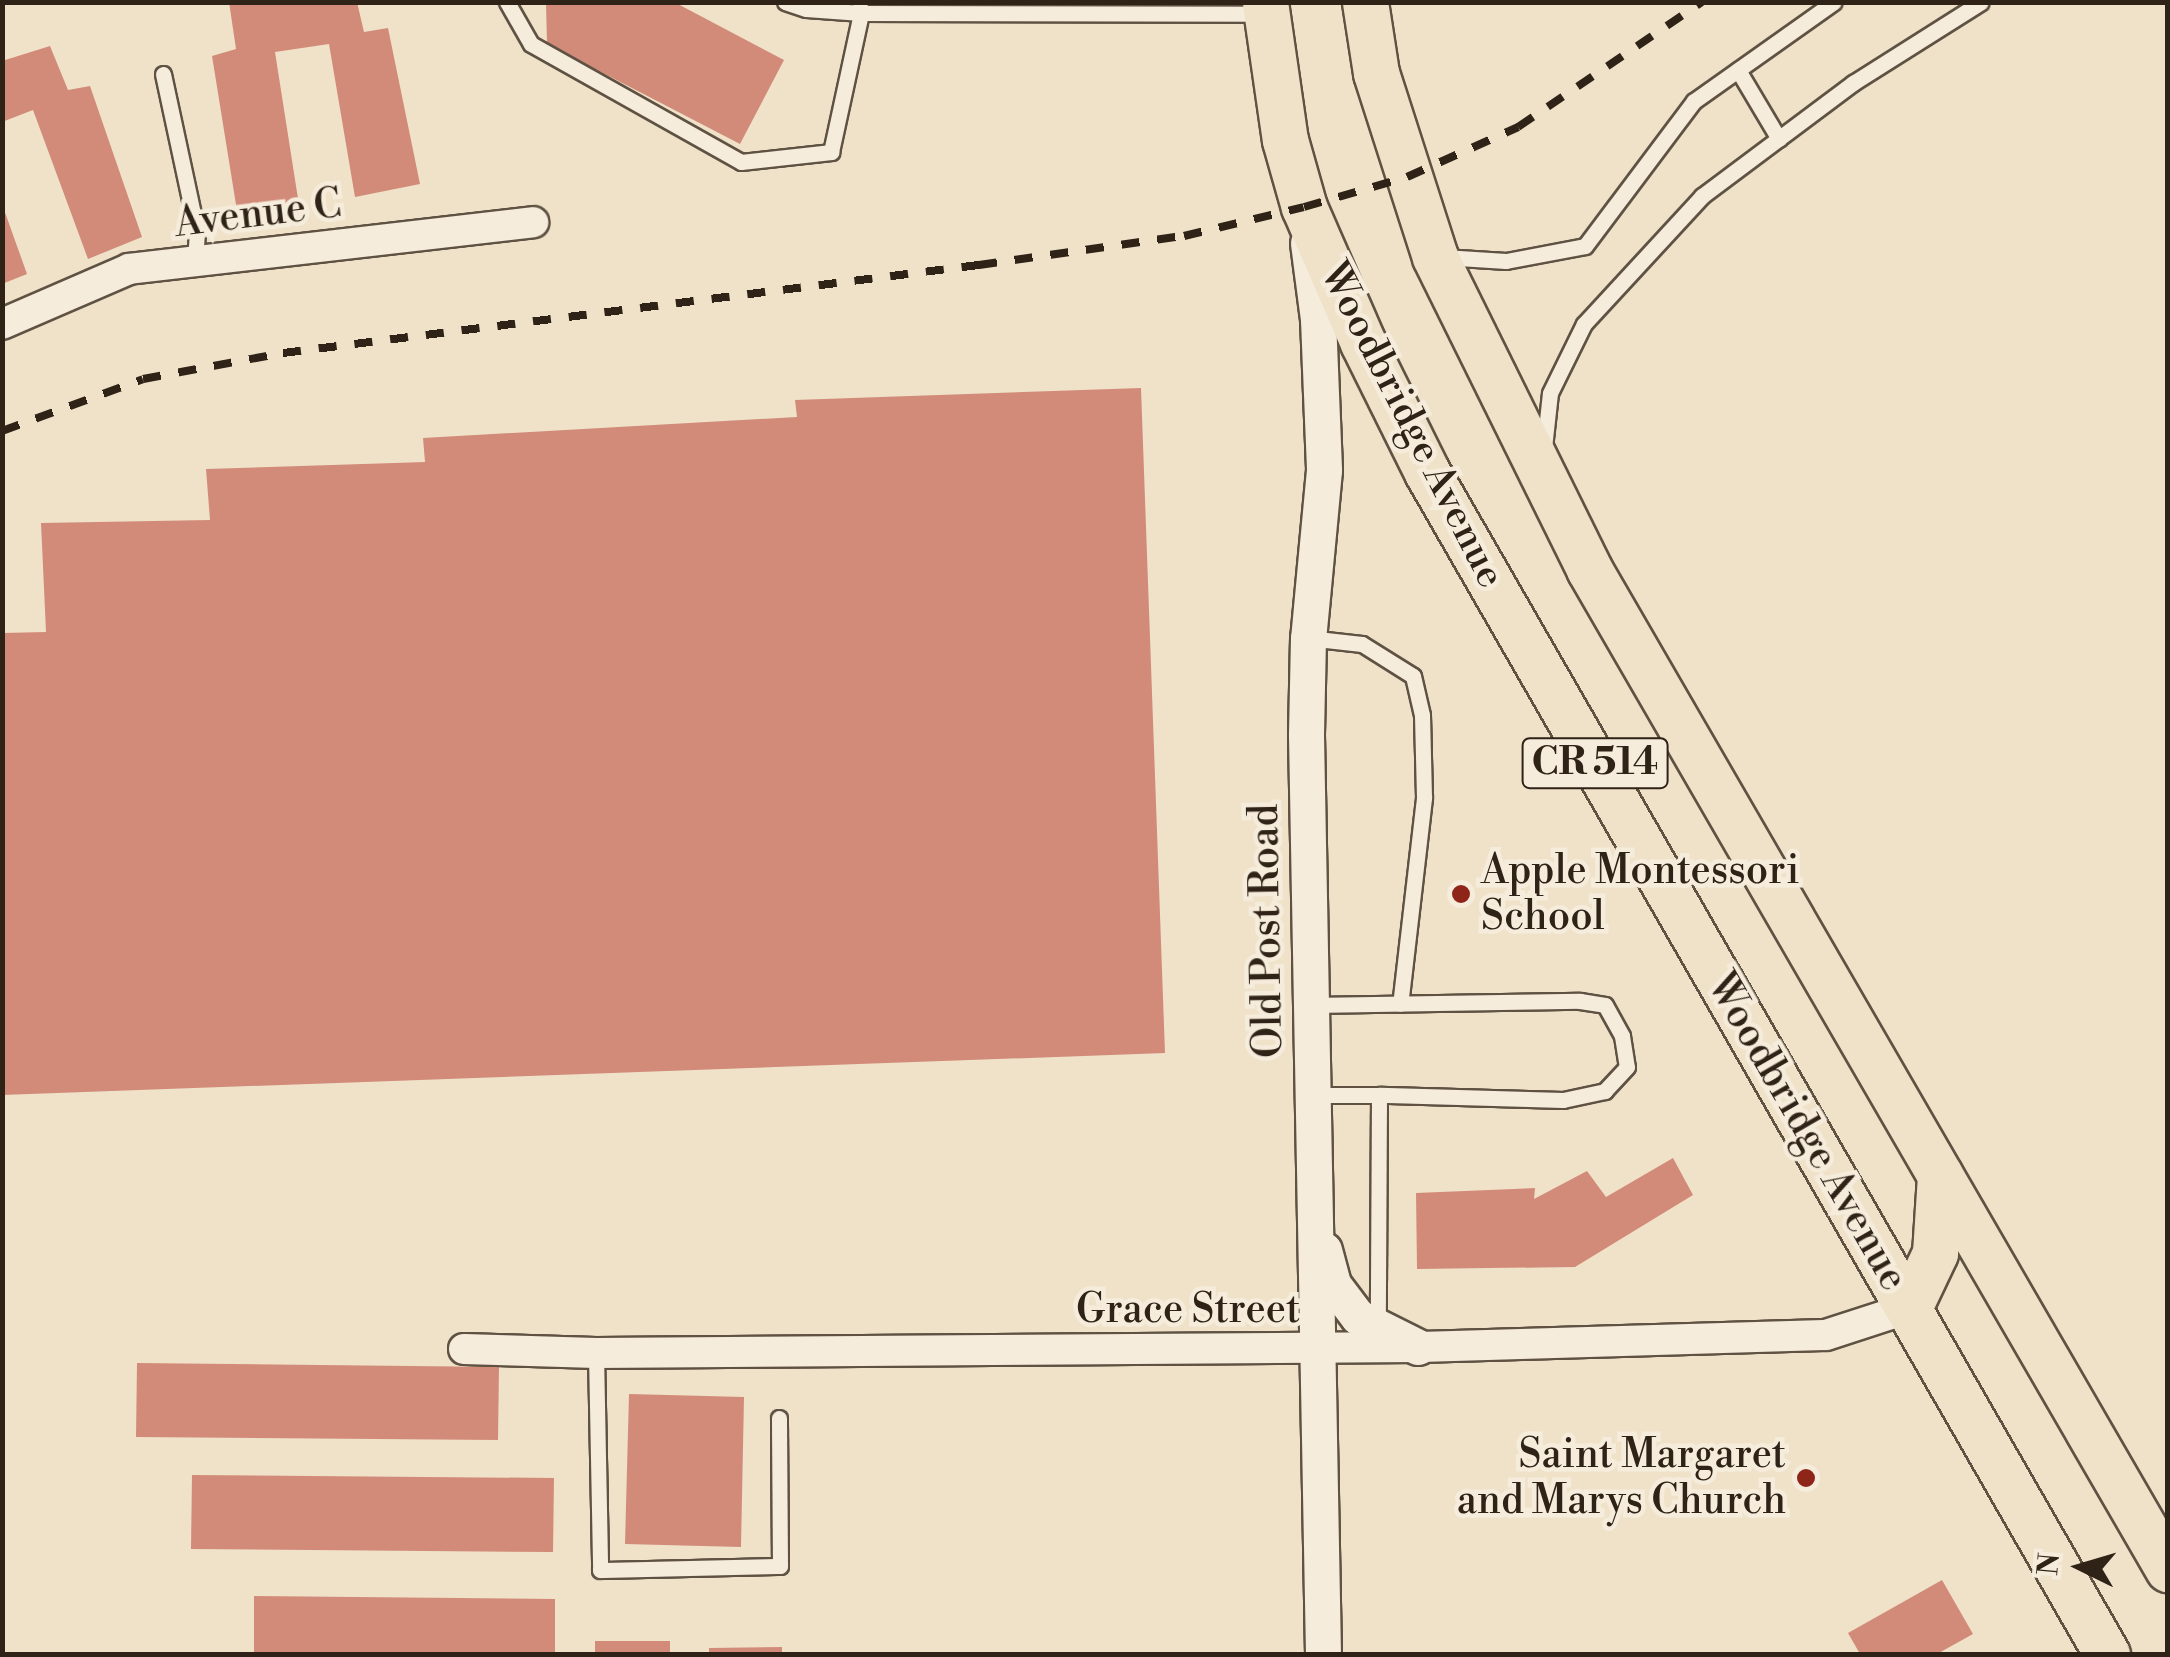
<!DOCTYPE html>
<html>
<head>
<meta charset="utf-8">
<style>
	body { margin:0 }
	#map { position:relative; width:2170px; height:1657px; overflow:hidden; background:#efe2c9; font-family:"Libre Bodoni",serif }
	div>[style] { position:absolute }
	[style*='--x'] { left:calc(var(--x)*1px); top:calc(var(--y)*1px); width:calc(var(--w)*1px); rotate:calc(var(--a)*1deg) }
	.building>* { inset:0; background:#d28b79 }
	.roads { filter:drop-shadow(2px 0 #5f5243) drop-shadow(-2px 0 #5f5243) drop-shadow(0 2px #5f5243) drop-shadow(0 -2px #5f5243) }
	.service>* { height:15px; margin:-7.5px; padding:0 7.5px; transform-origin:7.5px; border-radius:7.5px; background:#f5ecdc }
	.minor>* { height:30px; margin:-15px; padding:0 15px; transform-origin:15px; border-radius:15px; background:#f5ecdc }
	.tertiary>* { height:35px; margin:-17.5px; padding:0 17.5px; transform-origin:17.5px; border-radius:17.5px; background:#f5ecdc }
	.primary>* { height:45px; margin:-22.5px; padding:0 22.5px; transform-origin:22.5px; border-radius:22.5px; background:#efe2c9 }
	.rail>* { height:8px; margin-top:-4px; transform-origin:0; background:repeating-linear-gradient(90deg,#2f2216 0 18px,transparent 0 36px) }
	.dots>* { width:28px; height:28px; translate:-50% -50%; box-sizing:border-box; border:5px solid #f5ecdc; border-radius:50% }
	span { translate:-50% -50%; white-space:nowrap; text-align:center; line-height:1.15; -webkit-text-stroke:9px #f5ecdc; paint-order:stroke }
	.shield-label span { padding:2px 8px; background:#f5ecdc; border:2px solid; border-radius:8px; -webkit-text-stroke-width:0 }
	.shield-label { font-size:38px; color:#2f2216; font-weight:700 }
	.street-label { font-size:40px; color:#2f2216 }
	.poi-label { font-size:40px; color:#2f2216 }
	.left { translate:0 -50%; text-align:left }
	.right { translate:-100% -50%; text-align:right }
	.frame { position:absolute; inset:0; border:5px solid #2f2216; pointer-events:none }
	.north { position:absolute; left:2030px; top:1517px; width:100px; height:100px; -webkit-text-stroke:8px #f5ecdc; paint-order:stroke; rotate:275deg; font-size:28px; font-weight:700; line-height:40px; text-align:center; color:#2f2216 }
	.north::after { content:''; display:block; margin:auto; width:35px; height:45px; background:#2f2216; clip-path:polygon(50% 0,100% 100%,50% 72%,0 100%) }
</style>
</head>
<body>
<div id="map">
	<div class="building">
		<i style="clip-path:polygon(229px 2px,357px 2px,364px 32px,388px 28px,420px 184px,355px 197px,329px 44px,275px 52px,299px 205px,238px 217px,212px 56px,236px 49px)"></i>
		<i style="clip-path:polygon(546px 2px,674px 2px,784px 60px,740px 144px,547px 44px)"></i>
		<i style="clip-path:polygon(50px 46px,68px 90px,90px 86px,142px 237px,88px 259px,33px 110px,2px 122px,2px 61px)"></i>
		<i style="clip-path:polygon(2px 204px,27px 274px,2px 284px)"></i>
		<i style="clip-path:polygon(1141px 388px,1165px 1053px,2px 1095px,2px 633px,46px 632px,41px 523px,210px 520px,206px 469px,425px 462px,423px 438px,797px 417px,795px 400px)"></i>
		<i style="clip-path:polygon(1673px 1158px,1693px 1195px,1575px 1267px,1417px 1269px,1416px 1193px,1535px 1188px,1534px 1199px,1587px 1171px,1606px 1197px)"></i>
		<i style="clip-path:polygon(137px 1363px,499px 1367px,498px 1440px,136px 1437px)"></i>
		<i style="clip-path:polygon(629px 1394px,744px 1397px,741px 1547px,625px 1544px)"></i>
		<i style="clip-path:polygon(192px 1475px,554px 1478px,553px 1552px,191px 1549px)"></i>
		<i style="clip-path:polygon(1942px 1580px,1973px 1634px,1937px 1654px,1860px 1654px,1848px 1633px)"></i>
		<i style="clip-path:polygon(254px 1596px,555px 1599px,555px 1654px,254px 1654px)"></i>
		<i style="clip-path:polygon(595px 1641px,670px 1641px,670px 1654px,595px 1654px)"></i>
		<i style="clip-path:polygon(782px 1647px,782px 1654px,709px 1654px,709px 1648px)"></i>
	</div>
	<div class="roads">
		<div class="service">
			<i style="--x:507;--y:2;--w:48;--a:60.3"></i>
			<i style="--x:531;--y:44;--w:241;--a:29.3"></i>
			<i style="--x:741;--y:162;--w:91;--a:-6.3"></i>
			<i style="--x:831;--y:152;--w:142;--a:-77.8"></i>
			<i style="--x:861;--y:13;--w:55;--a:-175.8"></i>
			<i style="--x:806;--y:9;--w:22;--a:-162"></i>
			<i style="--x:860;--y:7;--w:6;--a:81"></i>
			<i style="--x:861;--y:13;--w:401;--a:0.1"></i>
			<i style="--x:1738;--y:70;--w:80;--a:59.3"></i>
			<i style="--x:163;--y:74;--w:162;--a:77.9"></i>
			<i style="--x:197;--y:232;--w:29;--a:94"></i>
			<i style="--x:1443;--y:257;--w:63;--a:3.6"></i>
			<i style="--x:1506;--y:261;--w:80;--a:-10.8"></i>
			<i style="--x:1585;--y:246;--w:181;--a:-53.1"></i>
			<i style="--x:1694;--y:101;--w:171;--a:-35.3"></i>
			<i style="--x:1544;--y:448;--w:55;--a:-83.8"></i>
			<i style="--x:1550;--y:393;--w:77;--a:-63.8"></i>
			<i style="--x:1584;--y:324;--w:174;--a:-47.3"></i>
			<i style="--x:1702;--y:196;--w:189;--a:-36.8"></i>
			<i style="--x:1853;--y:83;--w:151;--a:-32.3"></i>
			<i style="--x:1308;--y:638;--w:54;--a:6.3"></i>
			<i style="--x:1362;--y:644;--w:60;--a:32.1"></i>
			<i style="--x:1413;--y:676;--w:40;--a:77"></i>
			<i style="--x:1422;--y:715;--w:83;--a:88.6"></i>
			<i style="--x:1424;--y:798;--w:207;--a:96.6"></i>
			<i style="--x:1311;--y:1005;--w:269;--a:-0.9"></i>
			<i style="--x:1580;--y:1001;--w:25;--a:9"></i>
			<i style="--x:1605;--y:1005;--w:35;--a:61"></i>
			<i style="--x:1622;--y:1036;--w:31;--a:81"></i>
			<i style="--x:1627;--y:1067;--w:33;--a:133"></i>
			<i style="--x:1605;--y:1091;--w:43;--a:167.9"></i>
			<i style="--x:1563;--y:1100;--w:184;--a:-178.4"></i>
			<i style="--x:1379;--y:1095;--w:229;--a:90.3"></i>
			<i style="--x:1313;--y:1095;--w:66;--a:0"></i>
			<i style="--x:596;--y:1353;--w:217;--a:88.9"></i>
			<i style="--x:600;--y:1570;--w:180;--a:-1.3"></i>
			<i style="--x:780;--y:1566;--w:148;--a:-90.4"></i>
		</div>
		<div class="minor">
			<i style="--x:2;--y:324;--w:138;--a:-23.4"></i>
			<i style="--x:129;--y:269;--w:407;--a:-6.6"></i>
			<i style="--x:464;--y:1349;--w:132;--a:1.7"></i>
			<i style="--x:596;--y:1353;--w:822;--a:-0.42"></i>
			<i style="--x:1418;--y:1347;--w:408;--a:-1.7"></i>
			<i style="--x:1826;--y:1335;--w:87;--a:-18"></i>
		</div>
		<div class="tertiary">
			<i style="--x:1308;--y:243;--w:77;--a:82.5"></i>
			<i style="--x:1318;--y:319;--w:151;--a:87.7"></i>
			<i style="--x:1324;--y:470;--w:169;--a:95.4"></i>
			<i style="--x:1308;--y:638;--w:97;--a:91.2"></i>
			<i style="--x:1306;--y:735;--w:919;--a:88.94"></i>
			<i style="--x:1324;--y:1250;--w:35;--a:75"></i>
			<i style="--x:1333;--y:1284;--w:41;--a:52.9"></i>
			<i style="--x:1358;--y:1317;--w:67;--a:26.6"></i>
		</div>
		<div class="primary">
			<i style="--x:1265;--y:2;--w:139;--a:81.8"></i>
			<i style="--x:1285;--y:140;--w:70;--a:74.2"></i>
			<i style="--x:1304;--y:207;--w:148;--a:66.5"></i>
			<i style="--x:1363;--y:343;--w:144;--a:63.6"></i>
			<i style="--x:1427;--y:472;--w:1364;--a:60.09"></i>
			<i style="--x:1365;--y:2;--w:72;--a:81.2"></i>
			<i style="--x:1376;--y:73;--w:193;--a:72.2"></i>
			<i style="--x:1435;--y:257;--w:348;--a:63.7"></i>
			<i style="--x:1589;--y:569;--w:1156;--a:59.93"></i>
			<i style="--x:1909;--y:1308;--w:61;--a:-64.7"></i>
			<i style="--x:1935;--y:1253;--w:78;--a:-86.3"></i>
		</div>
	</div>
	<div class="rail">
		<i style="--x:2;--y:431;--w:150;--a:-20.2"></i>
		<i style="--x:143;--y:379;--w:142;--a:-10.5"></i>
		<i style="--x:283;--y:353;--w:702;--a:-7.21"></i>
		<i style="--x:979;--y:265;--w:207;--a:-8.1"></i>
		<i style="--x:1184;--y:236;--w:123;--a:-13.6"></i>
		<i style="--x:1304;--y:207;--w:107;--a:-16.2"></i>
		<i style="--x:1407;--y:177;--w:122;--a:-24.2"></i>
		<i style="--x:1518;--y:127;--w:222;--a:-34.2"></i>
	</div>
	<div class="dots">
		<i style="left:1461px;top:894px;background:#8f2418"></i>
		<i style="left:1806px;top:1478px;background:#8f2418"></i>
	</div>
	<div class="shield-label">
		<span style="left:1595px;top:763px">CR 514</span>
	</div>
	<div class="street-label">
		<span style="left:258px;top:214px;rotate:-7deg">Avenue C</span>
		<span style="left:1412px;top:425px;rotate:63deg">Woodbridge Avenue</span>
		<span style="left:1267px;top:931px;rotate:-91deg">Old Post Road</span>
		<span style="left:1807px;top:1132px;rotate:60deg">Woodbridge Avenue</span>
		<span style="left:1188px;top:1310px">Grace Street</span>
	</div>
	<div class="poi-label">
		<span class="left" style="left:1481px;top:894px">Apple Montessori<br>School</span>
		<span class="right" style="left:1786px;top:1478px">Saint Margaret<br>and Marys Church</span>
	</div>
	<div class="frame"></div>
	<div class="north">N</div>
</div>
</body>
</html>
